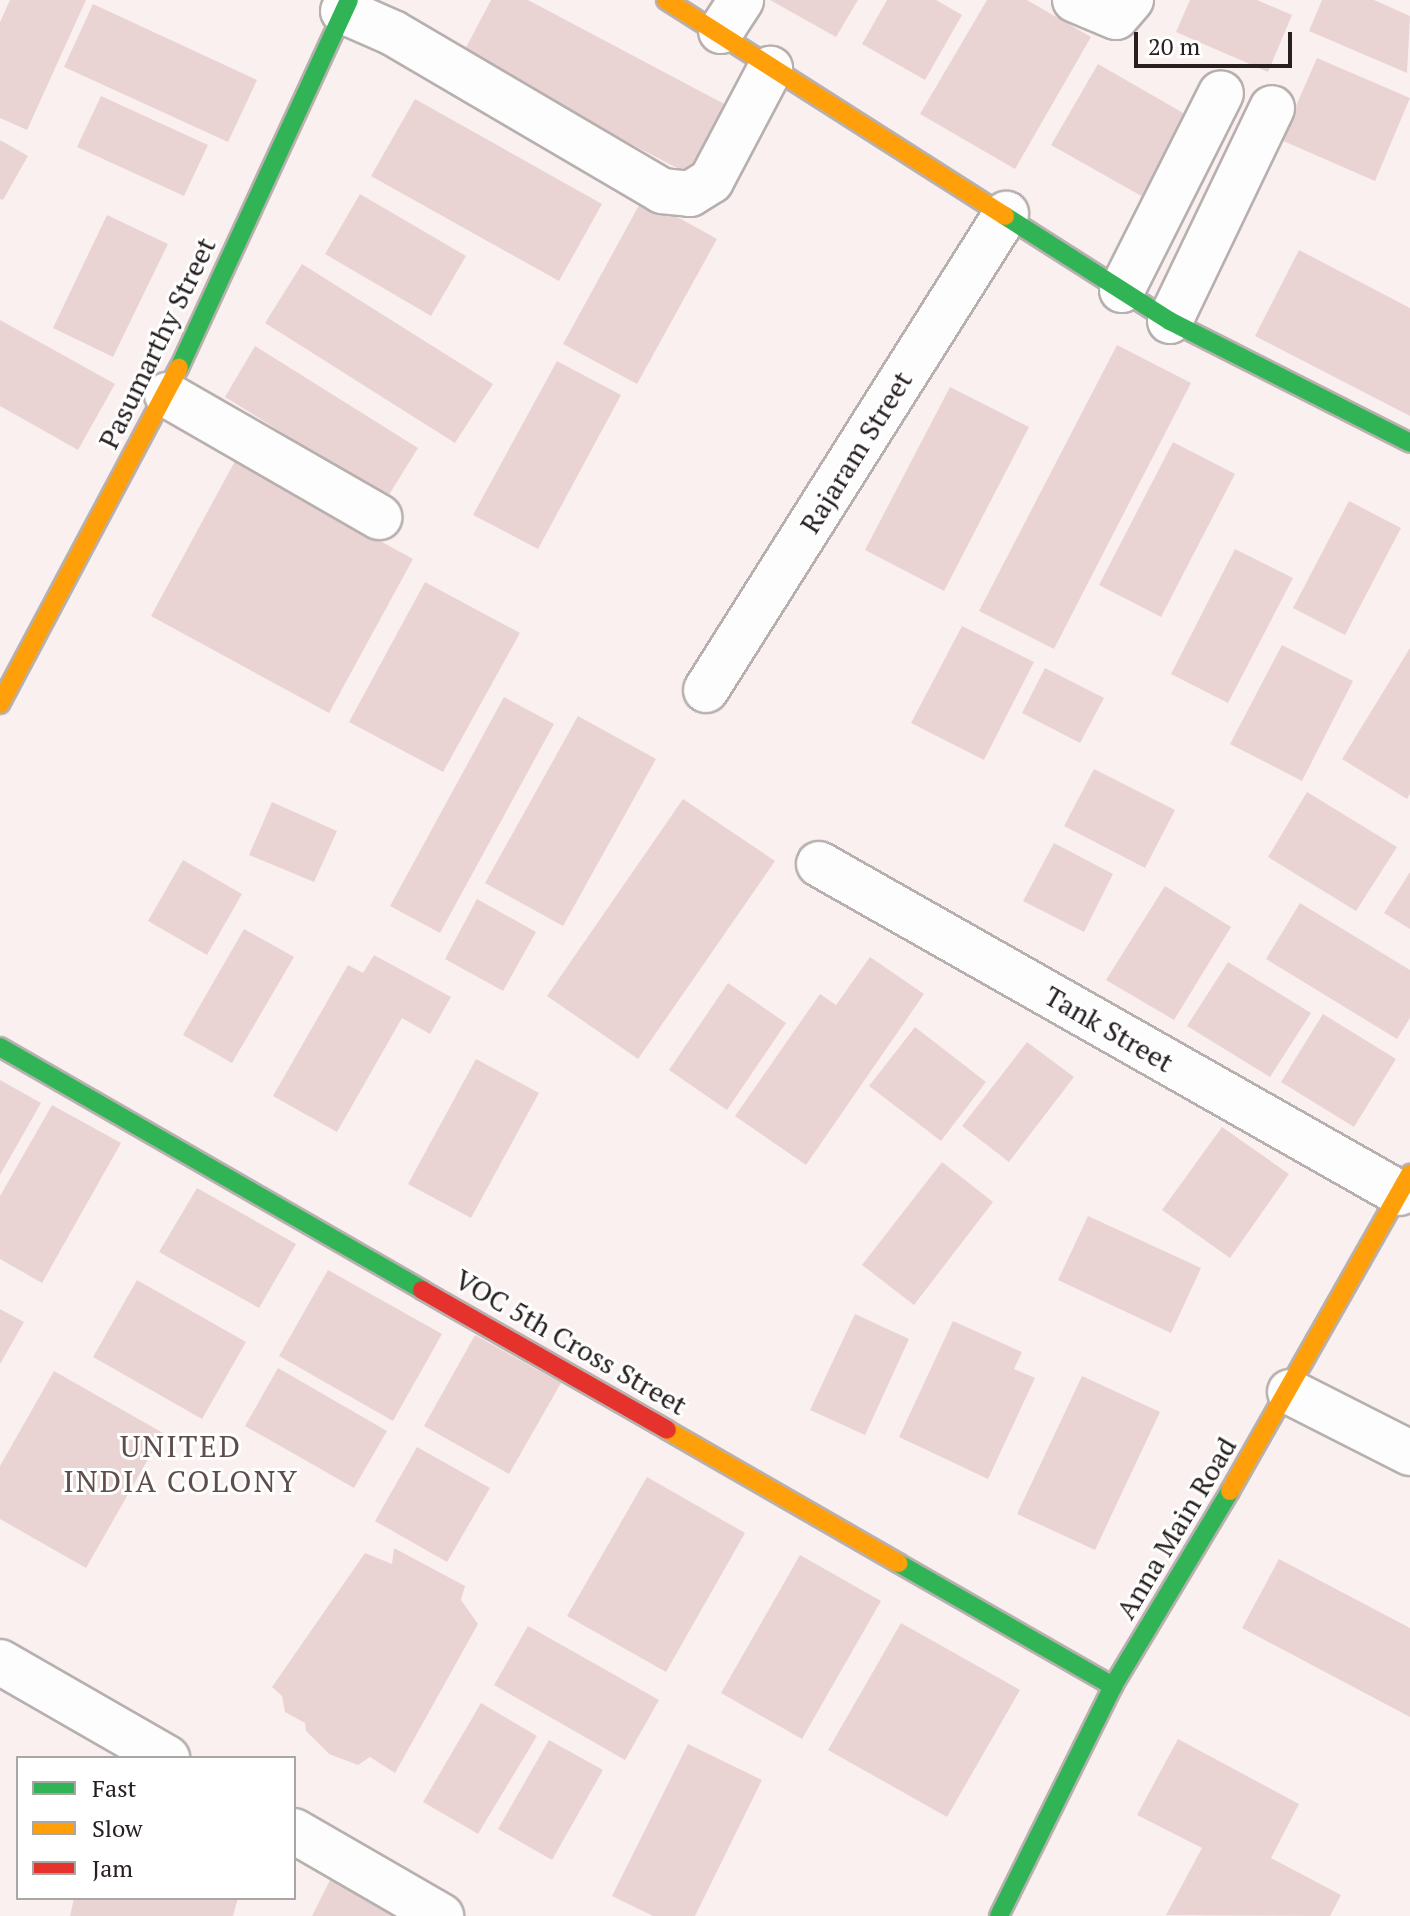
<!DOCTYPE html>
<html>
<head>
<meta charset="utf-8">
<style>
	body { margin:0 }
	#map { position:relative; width:1410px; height:1916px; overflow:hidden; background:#faf0f0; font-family:"PT Serif",serif }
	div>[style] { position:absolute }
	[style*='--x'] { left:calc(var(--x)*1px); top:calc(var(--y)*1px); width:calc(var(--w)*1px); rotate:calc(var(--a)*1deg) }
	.building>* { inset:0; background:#ead4d3 }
	.roads { filter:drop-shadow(2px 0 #b7b0af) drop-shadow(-2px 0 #b7b0af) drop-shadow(0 2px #b7b0af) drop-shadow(0 -2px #b7b0af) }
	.street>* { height:44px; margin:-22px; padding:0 22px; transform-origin:22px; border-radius:22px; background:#fefdfd }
	.fast>* { height:18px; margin:-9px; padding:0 9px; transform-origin:9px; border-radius:9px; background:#30b455 }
	.slow>* { height:18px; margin:-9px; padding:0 9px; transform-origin:9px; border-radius:9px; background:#ff9f0a }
	.jam>* { height:18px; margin:-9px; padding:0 9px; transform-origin:9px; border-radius:9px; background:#e5322d }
	span { translate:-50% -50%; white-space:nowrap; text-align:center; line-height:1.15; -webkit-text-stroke:6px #fff; paint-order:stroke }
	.street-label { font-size:28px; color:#282020 }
	.neighbourhood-label { font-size:30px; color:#5f4d4c; letter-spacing:2px }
	.legend { position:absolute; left:16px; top:1756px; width:280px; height:144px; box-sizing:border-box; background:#fff; border:2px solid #a9a6a6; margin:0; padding:10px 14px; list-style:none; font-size:24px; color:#282020 }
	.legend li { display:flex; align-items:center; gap:16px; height:40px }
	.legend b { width:40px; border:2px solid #a9a6a6 }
	.scale { position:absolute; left:1134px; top:32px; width:158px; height:36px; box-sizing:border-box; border:4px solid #282020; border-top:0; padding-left:10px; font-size:24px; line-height:28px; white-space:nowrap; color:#282020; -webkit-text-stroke:6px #fff; paint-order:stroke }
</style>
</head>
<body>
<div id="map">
	<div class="building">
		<i style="clip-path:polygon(10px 0,86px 0,27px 130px,0 118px,0 22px)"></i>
		<i style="clip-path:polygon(491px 0,528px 0,730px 107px,694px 177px,462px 55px)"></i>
		<i style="clip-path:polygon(770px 0,858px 0,836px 37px)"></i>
		<i style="clip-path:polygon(887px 0,936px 0,962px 15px,925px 80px,862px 44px)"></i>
		<i style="clip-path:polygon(987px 0,1027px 0,1091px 37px,1015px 169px,920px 114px)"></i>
		<i style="clip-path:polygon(1190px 0,1257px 0,1292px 15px,1268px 72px,1176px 32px)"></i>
		<i style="clip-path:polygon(1322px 0,1374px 0,1410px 16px,1407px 73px,1309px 31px)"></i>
		<i style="clip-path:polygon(93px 4px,257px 80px,228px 142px,64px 67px)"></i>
		<i style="clip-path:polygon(1317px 58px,1410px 98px,1375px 181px,1281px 140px)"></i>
		<i style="clip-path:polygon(1098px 64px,1192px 118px,1145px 198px,1051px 145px)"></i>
		<i style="clip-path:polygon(101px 96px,208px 145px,184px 196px,77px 147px)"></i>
		<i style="clip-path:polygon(415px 99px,602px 204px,559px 281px,371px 176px)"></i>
		<i style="clip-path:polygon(0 140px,28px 156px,3px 200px,0 199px)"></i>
		<i style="clip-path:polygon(360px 194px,466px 256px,431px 316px,325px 254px)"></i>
		<i style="clip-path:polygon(643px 198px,717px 239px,637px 384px,563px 344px)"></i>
		<i style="clip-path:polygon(107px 215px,168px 244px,113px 357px,53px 328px)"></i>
		<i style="clip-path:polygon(1299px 250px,1410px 308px,1410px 416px,1255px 336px)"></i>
		<i style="clip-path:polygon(302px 264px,493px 384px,455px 443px,265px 323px)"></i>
		<i style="clip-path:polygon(0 320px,115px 384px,78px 450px,0 406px)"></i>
		<i style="clip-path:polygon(1117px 345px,1191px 383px,1054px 649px,979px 611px)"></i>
		<i style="clip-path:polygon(255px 346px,418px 448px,387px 498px,225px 397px)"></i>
		<i style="clip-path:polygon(557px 361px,621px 395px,538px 549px,473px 515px)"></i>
		<i style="clip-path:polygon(950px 387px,1029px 427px,944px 591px,865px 550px)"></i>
		<i style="clip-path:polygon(1173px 442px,1235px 474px,1161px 617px,1099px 585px)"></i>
		<i style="clip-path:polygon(235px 461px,413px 559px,329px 713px,151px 616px)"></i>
		<i style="clip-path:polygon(1349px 501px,1401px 528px,1345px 635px,1293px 608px)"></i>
		<i style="clip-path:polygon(1235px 549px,1293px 578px,1228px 703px,1171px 674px)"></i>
		<i style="clip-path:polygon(425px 582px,520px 633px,443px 772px,349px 722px)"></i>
		<i style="clip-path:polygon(962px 626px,1034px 662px,984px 760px,911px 723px)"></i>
		<i style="clip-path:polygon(1282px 645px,1353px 681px,1302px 781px,1230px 744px)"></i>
		<i style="clip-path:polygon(1410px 648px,1410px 794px,1407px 799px,1342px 759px)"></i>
		<i style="clip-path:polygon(1045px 668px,1104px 698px,1080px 743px,1022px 713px)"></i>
		<i style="clip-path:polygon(504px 697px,554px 724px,440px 933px,390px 906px)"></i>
		<i style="clip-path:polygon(578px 716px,656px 759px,563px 926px,485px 883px)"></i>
		<i style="clip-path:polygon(1094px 769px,1175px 810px,1145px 868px,1064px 826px)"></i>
		<i style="clip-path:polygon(1307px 792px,1397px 847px,1356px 911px,1268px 857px)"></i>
		<i style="clip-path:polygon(683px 799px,775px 861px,638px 1059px,547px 996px)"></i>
		<i style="clip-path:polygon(272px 802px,337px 831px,314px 882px,249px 855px)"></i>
		<i style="clip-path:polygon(1054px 843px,1113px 874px,1084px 932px,1023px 901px)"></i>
		<i style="clip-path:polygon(183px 860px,242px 894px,207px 955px,148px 921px)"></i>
		<i style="clip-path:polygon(1410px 872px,1410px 929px,1384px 913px)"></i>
		<i style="clip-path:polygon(1165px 886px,1231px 927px,1174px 1020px,1106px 980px)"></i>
		<i style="clip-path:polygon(477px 899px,536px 932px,503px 991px,445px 959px)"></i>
		<i style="clip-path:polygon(1300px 903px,1410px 970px,1410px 1018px,1397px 1039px,1266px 959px)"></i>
		<i style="clip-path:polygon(244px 929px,294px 957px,232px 1063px,183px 1035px)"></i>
		<i style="clip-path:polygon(374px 955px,451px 997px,430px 1034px,402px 1018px,337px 1132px,273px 1096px,348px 965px,363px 973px)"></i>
		<i style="clip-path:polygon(870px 957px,924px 994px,806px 1165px,735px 1116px,820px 994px,836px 1005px)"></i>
		<i style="clip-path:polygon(1228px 962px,1311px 1013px,1270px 1077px,1187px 1026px)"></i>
		<i style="clip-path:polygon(728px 983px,786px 1023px,727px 1110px,669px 1070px)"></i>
		<i style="clip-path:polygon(1323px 1014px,1396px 1059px,1354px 1127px,1281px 1082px)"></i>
		<i style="clip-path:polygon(915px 1027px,986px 1082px,941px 1141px,869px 1086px)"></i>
		<i style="clip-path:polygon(1027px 1042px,1074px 1077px,1009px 1162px,962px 1126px)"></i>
		<i style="clip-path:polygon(476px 1059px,539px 1093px,471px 1218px,408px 1184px)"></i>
		<i style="clip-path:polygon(0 1080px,41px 1103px,0 1175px)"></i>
		<i style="clip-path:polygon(52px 1105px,121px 1143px,42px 1283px,0 1259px,0 1196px)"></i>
		<i style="clip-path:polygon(1222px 1127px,1289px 1174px,1230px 1258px,1162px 1210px)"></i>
		<i style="clip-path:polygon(942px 1162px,993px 1202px,914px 1305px,862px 1265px)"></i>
		<i style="clip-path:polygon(197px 1188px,296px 1244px,259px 1308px,159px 1252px)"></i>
		<i style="clip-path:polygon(1088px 1216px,1201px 1268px,1171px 1333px,1058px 1280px)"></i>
		<i style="clip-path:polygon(328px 1270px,442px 1334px,393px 1421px,279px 1356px)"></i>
		<i style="clip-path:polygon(137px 1280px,246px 1342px,202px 1419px,93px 1357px)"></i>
		<i style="clip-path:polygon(0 1309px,24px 1322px,0 1364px)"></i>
		<i style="clip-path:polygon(855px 1314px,909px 1339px,865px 1435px,810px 1410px)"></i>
		<i style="clip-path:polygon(953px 1321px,1022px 1352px,1014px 1369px,1035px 1378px,988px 1479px,899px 1437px)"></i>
		<i style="clip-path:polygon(475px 1335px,561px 1383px,509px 1474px,424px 1426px)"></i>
		<i style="clip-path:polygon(278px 1368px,387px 1431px,354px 1488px,245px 1426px)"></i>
		<i style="clip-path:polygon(54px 1371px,163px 1433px,86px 1568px,0 1519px,0 1466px)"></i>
		<i style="clip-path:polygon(1082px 1376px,1160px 1412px,1095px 1550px,1017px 1514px)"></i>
		<i style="clip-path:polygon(417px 1447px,490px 1488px,447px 1562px,375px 1521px)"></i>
		<i style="clip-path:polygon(647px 1477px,745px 1533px,666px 1672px,567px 1616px)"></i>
		<i style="clip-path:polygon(394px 1548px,465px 1586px,461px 1600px,478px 1624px,395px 1773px,370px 1757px,358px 1765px,329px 1754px,306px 1731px,305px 1723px,285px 1712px,282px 1696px,272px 1687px,365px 1553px,392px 1564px)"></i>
		<i style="clip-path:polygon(800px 1555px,881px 1601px,802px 1739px,721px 1693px)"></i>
		<i style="clip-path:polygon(1279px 1559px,1410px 1628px,1410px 1717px,1242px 1628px)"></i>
		<i style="clip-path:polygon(901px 1623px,1020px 1690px,947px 1817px,828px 1750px)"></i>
		<i style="clip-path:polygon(528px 1626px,659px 1700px,625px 1760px,494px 1685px)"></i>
		<i style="clip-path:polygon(481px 1703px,537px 1736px,478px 1834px,423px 1802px)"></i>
		<i style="clip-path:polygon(1178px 1739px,1299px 1804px,1271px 1858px,1341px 1895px,1330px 1916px,1166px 1915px,1202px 1848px,1137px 1815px)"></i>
		<i style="clip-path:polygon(549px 1740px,603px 1770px,552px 1860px,498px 1829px)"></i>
		<i style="clip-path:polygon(688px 1744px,762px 1780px,695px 1916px,653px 1916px,612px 1896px)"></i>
		<i style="clip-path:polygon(330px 1880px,400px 1916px,312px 1916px)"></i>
		<i style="clip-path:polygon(74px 1898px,238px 1898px,233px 1916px,70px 1916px)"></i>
	</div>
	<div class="roads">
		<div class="street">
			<i style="--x:1075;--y:0;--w:44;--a:22.5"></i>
			<i style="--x:1116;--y:17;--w:23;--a:-49"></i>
			<i style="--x:343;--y:11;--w:55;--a:23.7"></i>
			<i style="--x:393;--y:33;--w:312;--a:30.4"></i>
			<i style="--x:662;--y:191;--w:28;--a:6"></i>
			<i style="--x:690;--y:194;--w:25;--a:-32"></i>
			<i style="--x:711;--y:181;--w:127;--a:-62.2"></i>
			<i style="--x:721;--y:31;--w:37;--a:-57"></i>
			<i style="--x:1122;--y:290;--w:220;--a:-63.3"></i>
			<i style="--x:1170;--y:321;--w:236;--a:-64.4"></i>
			<i style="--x:167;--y:395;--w:245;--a:29.9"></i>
			<i style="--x:706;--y:690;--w:563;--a:-57.78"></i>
			<i style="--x:819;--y:864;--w:667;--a:29.56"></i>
			<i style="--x:1290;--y:1392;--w:135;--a:26.9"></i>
			<i style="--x:0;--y:1662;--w:193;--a:29.9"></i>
			<i style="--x:294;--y:1831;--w:170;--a:30"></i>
		</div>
		<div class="fast">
			<i style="--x:1005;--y:216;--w:196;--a:32.5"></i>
			<i style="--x:1170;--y:321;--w:269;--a:26.9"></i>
			<i style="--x:179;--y:368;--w:405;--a:-65.2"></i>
			<i style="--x:0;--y:1047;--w:487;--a:29.9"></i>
			<i style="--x:898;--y:1563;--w:248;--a:29.8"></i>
			<i style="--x:999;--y:1916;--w:257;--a:-63.6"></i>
			<i style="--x:1113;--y:1686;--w:227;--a:-59"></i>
		</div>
		<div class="slow">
			<i style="--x:666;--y:0;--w:402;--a:32.5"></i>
			<i style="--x:0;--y:704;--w:381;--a:-62"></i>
			<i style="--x:667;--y:1430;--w:267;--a:29.9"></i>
			<i style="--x:1230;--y:1491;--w:365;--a:-60.4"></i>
		</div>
		<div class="jam">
			<i style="--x:422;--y:1290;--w:282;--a:29.7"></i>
		</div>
	</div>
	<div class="street-label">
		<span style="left:157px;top:343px;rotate:-64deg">Pasumarthy Street</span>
		<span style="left:856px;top:452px;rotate:-58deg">Rajaram Street</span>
		<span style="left:1109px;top:1029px;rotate:30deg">Tank Street</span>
		<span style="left:571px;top:1342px;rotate:30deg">VOC 5th Cross Street</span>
		<span style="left:1176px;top:1528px;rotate:-59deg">Anna Main Road</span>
	</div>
	<div class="neighbourhood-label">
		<span style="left:181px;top:1463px">UNITED<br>INDIA COLONY</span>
	</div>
	<ul class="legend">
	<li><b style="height:10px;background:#30b455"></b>Fast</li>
	<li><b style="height:10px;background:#ff9f0a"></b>Slow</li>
	<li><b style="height:10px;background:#e5322d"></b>Jam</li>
	</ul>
	<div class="scale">20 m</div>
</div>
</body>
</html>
